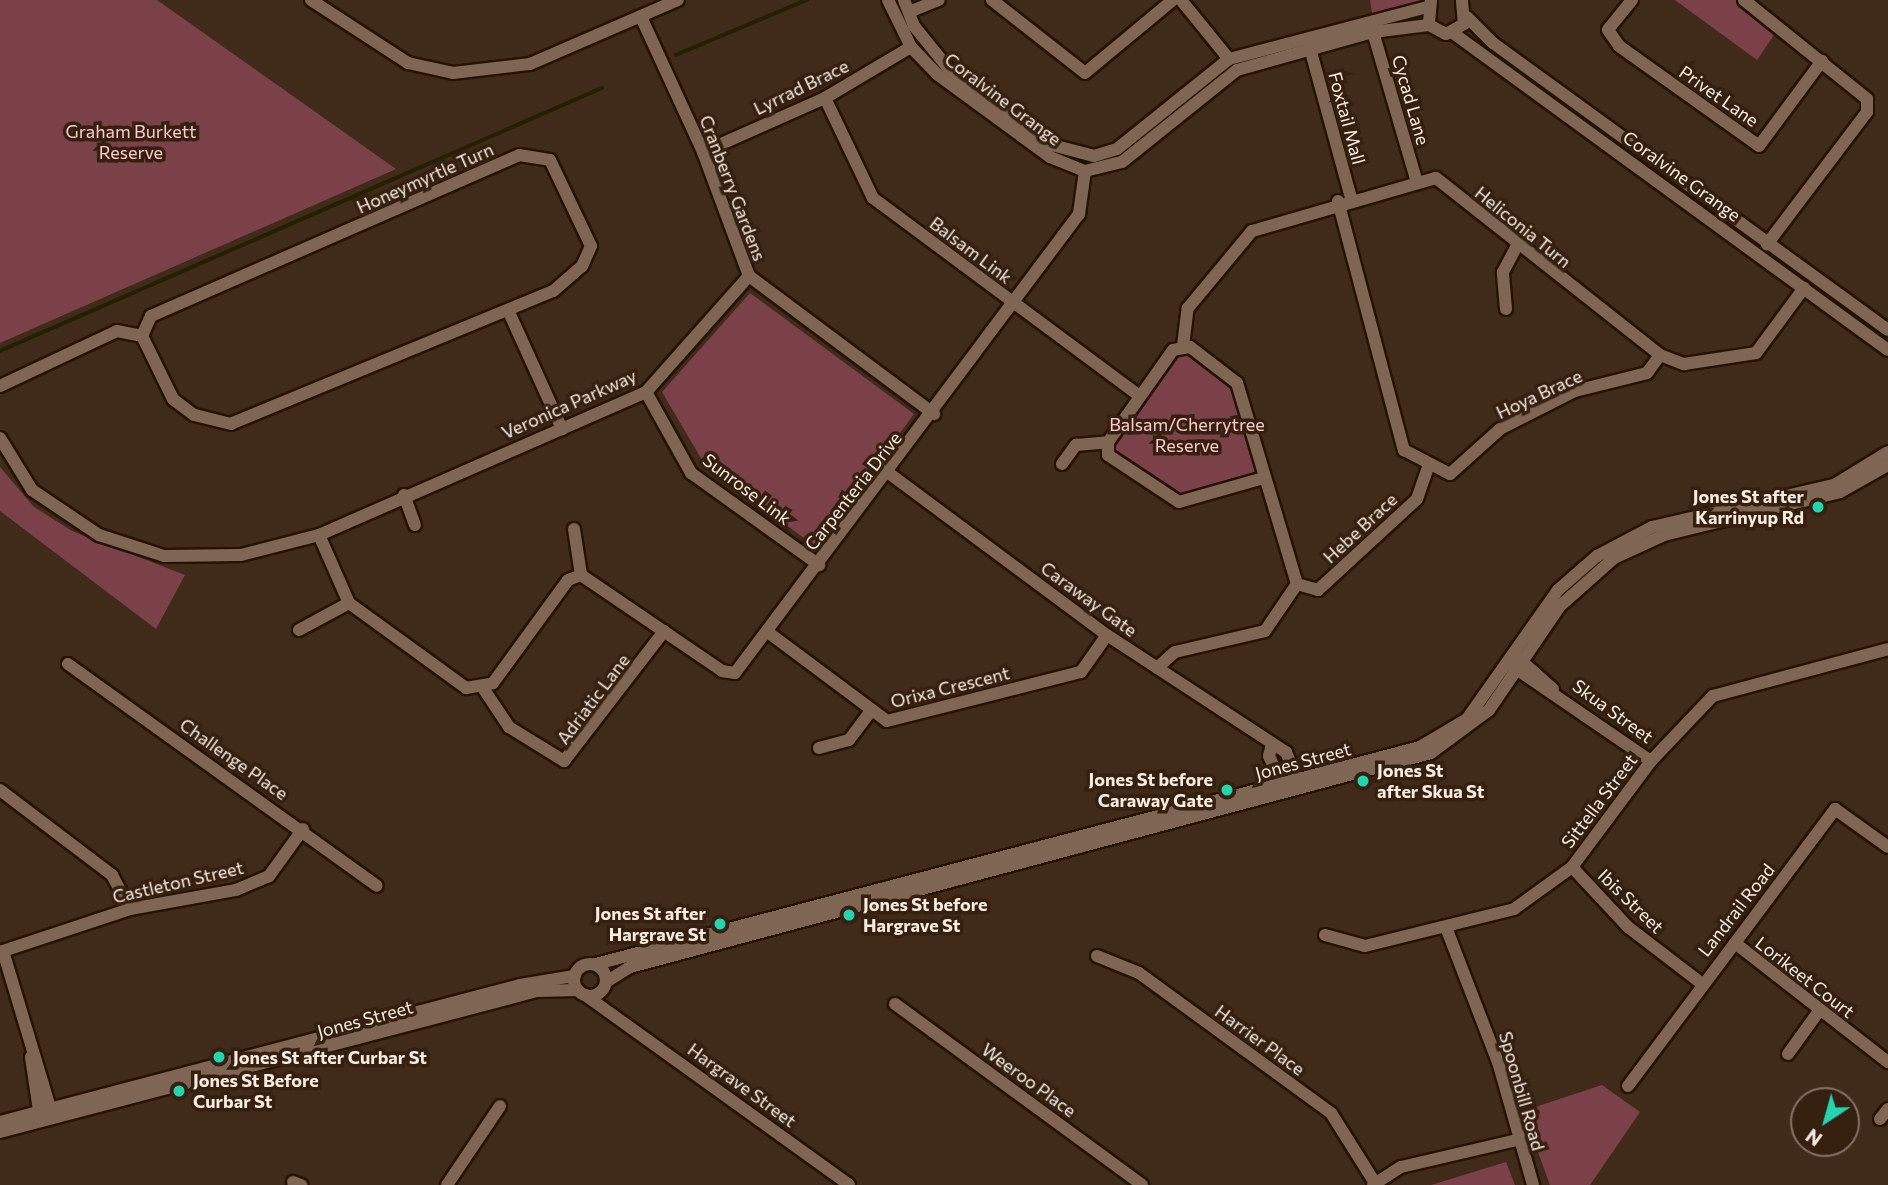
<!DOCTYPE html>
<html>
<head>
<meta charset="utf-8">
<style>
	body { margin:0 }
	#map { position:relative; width:1888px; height:1185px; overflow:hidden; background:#402a1a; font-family:Commissioner,sans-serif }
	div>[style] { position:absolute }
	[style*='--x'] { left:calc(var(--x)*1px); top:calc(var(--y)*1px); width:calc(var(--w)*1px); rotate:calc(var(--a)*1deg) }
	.green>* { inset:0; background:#7b4149 }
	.stream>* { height:3.5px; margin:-1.75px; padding:0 1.75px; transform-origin:1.75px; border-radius:1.75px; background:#232000 }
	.roads { filter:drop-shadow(2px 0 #261203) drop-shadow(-2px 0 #261203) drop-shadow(0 2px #261203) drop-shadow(0 -2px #261203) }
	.minor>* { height:12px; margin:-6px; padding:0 6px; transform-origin:6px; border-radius:6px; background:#7f6654 }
	.minor>.ring { margin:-6px; padding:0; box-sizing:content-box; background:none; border:12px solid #7f6654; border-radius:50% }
	.dots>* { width:19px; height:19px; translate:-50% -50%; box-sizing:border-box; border:4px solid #352010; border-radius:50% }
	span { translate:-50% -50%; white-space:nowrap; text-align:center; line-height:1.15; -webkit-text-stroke:7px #352010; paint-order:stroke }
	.street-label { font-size:18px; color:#faebe1 }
	.park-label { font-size:18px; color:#ffc8cd }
	.poi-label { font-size:18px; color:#faebe1; font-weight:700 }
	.right { translate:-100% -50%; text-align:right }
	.left { translate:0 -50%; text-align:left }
	.north { position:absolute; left:1790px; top:1087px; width:70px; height:70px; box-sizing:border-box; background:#352010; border:2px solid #847164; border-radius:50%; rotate:216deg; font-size:19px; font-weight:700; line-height:28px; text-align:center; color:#faebe1 }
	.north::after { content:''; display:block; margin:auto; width:24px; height:32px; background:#23d5af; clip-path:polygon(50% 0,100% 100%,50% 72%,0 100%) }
</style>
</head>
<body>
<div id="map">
	<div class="green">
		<i style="clip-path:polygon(0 0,157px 0,396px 169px,0 343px)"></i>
		<i style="clip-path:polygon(1370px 0,1423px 0,1414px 15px,1374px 25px)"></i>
		<i style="clip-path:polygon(1675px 0,1739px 0,1776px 32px,1757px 60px)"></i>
		<i style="clip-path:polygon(750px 293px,914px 414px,816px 547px,705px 465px,662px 392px)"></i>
		<i style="clip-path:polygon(1183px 346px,1237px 383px,1264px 478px,1179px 502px,1108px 455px,1138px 395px)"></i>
		<i style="clip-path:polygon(0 467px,34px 507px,72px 531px,185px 575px,156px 629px,0 511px)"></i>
		<i style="clip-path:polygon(1602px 1085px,1640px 1112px,1590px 1185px,1550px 1185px,1523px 1111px)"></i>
		<i style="clip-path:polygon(1506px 1162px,1515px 1185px,1431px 1185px)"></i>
	</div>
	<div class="stream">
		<i style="--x:676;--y:55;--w:142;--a:-22.8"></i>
		<i style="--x:0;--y:351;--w:657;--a:-23.6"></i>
	</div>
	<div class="roads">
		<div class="minor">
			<i style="--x:311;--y:0;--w:116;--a:33"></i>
			<i style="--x:408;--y:63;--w:46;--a:12.5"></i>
			<i style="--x:453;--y:73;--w:78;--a:-6.7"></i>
			<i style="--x:530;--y:64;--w:161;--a:-23.4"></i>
			<i style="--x:888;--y:0;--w:52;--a:63.9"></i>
			<i style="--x:911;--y:47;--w:39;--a:46"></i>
			<i style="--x:938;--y:75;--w:139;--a:36.2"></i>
			<i style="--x:1050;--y:157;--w:38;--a:22"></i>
			<i style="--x:1085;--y:171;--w:38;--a:-14"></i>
			<i style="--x:1122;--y:162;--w:147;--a:-38.7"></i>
			<i style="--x:1237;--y:70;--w:141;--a:-15.6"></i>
			<i style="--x:1373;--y:32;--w:56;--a:-7.1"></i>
			<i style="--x:904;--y:0;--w:28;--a:69"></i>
			<i style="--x:914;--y:26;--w:55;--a:50.9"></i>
			<i style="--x:949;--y:69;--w:128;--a:36.4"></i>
			<i style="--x:1052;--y:145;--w:43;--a:14.7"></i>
			<i style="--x:1094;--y:156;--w:24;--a:-17"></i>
			<i style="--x:1117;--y:149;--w:144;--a:-38.8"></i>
			<i style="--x:1229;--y:59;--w:205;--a:-14.7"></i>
			<i style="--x:992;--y:0;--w:118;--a:38.1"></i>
			<i style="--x:1085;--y:73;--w:114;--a:-39.7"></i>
			<i style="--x:1181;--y:0;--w:76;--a:50.9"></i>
			<i style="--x:1431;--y:0;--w:25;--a:95"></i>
			<i style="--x:1429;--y:25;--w:19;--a:28"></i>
			<i style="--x:1446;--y:34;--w:21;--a:-29"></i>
			<i style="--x:1464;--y:24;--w:24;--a:-95"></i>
			<i style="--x:1632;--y:0;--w:38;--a:129"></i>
			<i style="--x:1608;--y:30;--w:19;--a:55"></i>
			<i style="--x:1619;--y:46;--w:172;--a:35.5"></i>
			<i style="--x:1759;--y:146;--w:106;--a:-53.5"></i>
			<i style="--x:1744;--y:0;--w:158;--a:38.8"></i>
			<i style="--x:1867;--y:99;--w:13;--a:90"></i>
			<i style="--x:1867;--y:112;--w:166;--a:127.1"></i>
			<i style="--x:909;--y:12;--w:32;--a:-22"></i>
			<i style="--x:641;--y:17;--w:149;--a:65.3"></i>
			<i style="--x:703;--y:152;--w:132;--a:69.6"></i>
			<i style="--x:749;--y:276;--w:231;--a:36.7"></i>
			<i style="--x:1467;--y:17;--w:37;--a:45"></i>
			<i style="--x:1493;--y:43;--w:488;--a:36"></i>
			<i style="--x:1373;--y:32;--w:153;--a:73.7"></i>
			<i style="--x:1453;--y:33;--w:538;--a:36.08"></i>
			<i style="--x:1310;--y:48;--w:156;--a:74.7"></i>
			<i style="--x:825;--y:98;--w:111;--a:64.4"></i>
			<i style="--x:873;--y:198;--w:330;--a:36.6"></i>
			<i style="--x:703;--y:152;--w:133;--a:-23.9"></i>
			<i style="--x:825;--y:98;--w:100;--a:-30.7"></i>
			<i style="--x:519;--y:155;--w:31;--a:9"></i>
			<i style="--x:550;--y:160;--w:95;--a:64.5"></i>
			<i style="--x:591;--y:246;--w:22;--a:114"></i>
			<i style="--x:582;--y:266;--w:38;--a:139"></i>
			<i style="--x:553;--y:291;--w:348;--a:157.6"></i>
			<i style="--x:231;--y:424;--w:38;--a:-166"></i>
			<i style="--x:194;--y:415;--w:26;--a:-143"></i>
			<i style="--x:173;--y:399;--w:70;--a:-116.2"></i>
			<i style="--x:142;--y:336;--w:22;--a:-66"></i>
			<i style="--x:151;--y:316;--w:402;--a:-23.6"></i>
			<i style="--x:1338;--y:201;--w:258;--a:75.2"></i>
			<i style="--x:1404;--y:450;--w:52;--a:27.6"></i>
			<i style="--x:1450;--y:474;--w:67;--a:-42"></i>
			<i style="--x:1500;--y:429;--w:84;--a:-26.9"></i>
			<i style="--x:1575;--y:391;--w:74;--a:-14"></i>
			<i style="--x:1647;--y:373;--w:22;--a:-54"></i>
			<i style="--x:1660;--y:355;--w:26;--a:21"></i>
			<i style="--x:1684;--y:364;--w:73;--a:-8.7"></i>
			<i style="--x:1756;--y:353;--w:81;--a:-53.6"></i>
			<i style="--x:1506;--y:309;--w:37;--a:-95"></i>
			<i style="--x:1503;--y:272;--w:30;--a:-62"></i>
			<i style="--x:508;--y:310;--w:131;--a:65.6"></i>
			<i style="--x:1183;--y:346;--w:38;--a:-83"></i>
			<i style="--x:1188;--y:308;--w:100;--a:-50.3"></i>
			<i style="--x:1252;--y:231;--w:191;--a:-16.1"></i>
			<i style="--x:1436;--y:178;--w:285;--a:38.3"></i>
			<i style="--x:0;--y:386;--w:129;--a:-25.2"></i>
			<i style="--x:117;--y:331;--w:25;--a:11"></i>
			<i style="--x:646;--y:392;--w:93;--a:60.9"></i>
			<i style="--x:691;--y:473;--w:158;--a:35.7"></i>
			<i style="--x:0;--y:438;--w:61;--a:58.4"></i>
			<i style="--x:32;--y:490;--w:81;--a:33.9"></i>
			<i style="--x:99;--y:535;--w:68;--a:17.9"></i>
			<i style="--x:164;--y:556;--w:77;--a:-0.7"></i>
			<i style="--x:241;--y:555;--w:81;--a:-14.4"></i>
			<i style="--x:319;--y:535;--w:357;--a:-23.6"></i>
			<i style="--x:646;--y:392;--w:155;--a:-48.4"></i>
			<i style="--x:1062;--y:464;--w:24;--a:-54"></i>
			<i style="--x:1076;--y:445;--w:32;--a:-5"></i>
			<i style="--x:890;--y:474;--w:270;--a:36.6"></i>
			<i style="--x:1107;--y:635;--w:214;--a:33.2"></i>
			<i style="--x:1286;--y:752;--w:37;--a:68"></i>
			<i style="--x:404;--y:495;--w:32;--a:70"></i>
			<i style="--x:574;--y:529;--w:47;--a:81.3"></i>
			<i style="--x:319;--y:535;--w:74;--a:66.2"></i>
			<i style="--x:349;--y:603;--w:145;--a:36"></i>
			<i style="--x:466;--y:688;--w:27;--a:-10"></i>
			<i style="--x:493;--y:683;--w:127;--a:-53.9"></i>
			<i style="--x:568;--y:580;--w:14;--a:-21"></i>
			<i style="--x:581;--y:575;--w:171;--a:34.2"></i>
			<i style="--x:722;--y:671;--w:13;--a:9"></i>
			<i style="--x:735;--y:673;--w:574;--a:-53.15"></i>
			<i style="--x:1079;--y:214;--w:43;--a:-82.1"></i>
			<i style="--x:1297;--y:584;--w:22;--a:16"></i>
			<i style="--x:1318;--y:590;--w:134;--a:-42.6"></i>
			<i style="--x:1417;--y:499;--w:34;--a:-71"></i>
			<i style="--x:299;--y:630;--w:57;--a:-28.4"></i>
			<i style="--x:769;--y:633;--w:147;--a:36.7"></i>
			<i style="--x:887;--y:721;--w:200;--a:-14.2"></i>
			<i style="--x:1081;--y:672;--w:45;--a:-54.9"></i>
			<i style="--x:1517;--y:657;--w:48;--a:41.6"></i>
			<i style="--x:68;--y:664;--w:380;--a:35.7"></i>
			<i style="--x:1512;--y:666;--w:168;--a:34.4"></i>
			<i style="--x:1157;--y:668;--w:24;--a:-42"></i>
			<i style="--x:1175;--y:652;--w:92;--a:-13.1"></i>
			<i style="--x:1265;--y:631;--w:57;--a:-55.8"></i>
			<i style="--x:1297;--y:584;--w:210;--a:-106.6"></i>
			<i style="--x:1237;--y:383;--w:59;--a:-142.5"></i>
			<i style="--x:1190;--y:347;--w:17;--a:170"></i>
			<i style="--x:1173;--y:350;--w:113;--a:125.2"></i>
			<i style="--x:1108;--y:442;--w:13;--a:90"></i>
			<i style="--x:1108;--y:455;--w:85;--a:33.5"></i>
			<i style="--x:1179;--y:502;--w:88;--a:-15.8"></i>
			<i style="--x:483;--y:688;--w:47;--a:56.3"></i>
			<i style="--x:509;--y:727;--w:65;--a:31.7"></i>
			<i style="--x:564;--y:761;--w:164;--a:-52.4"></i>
			<i style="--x:1272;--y:744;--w:12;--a:104"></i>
			<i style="--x:1269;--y:756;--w:36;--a:66"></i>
			<i style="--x:819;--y:748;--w:31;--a:-15"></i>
			<i style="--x:849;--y:740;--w:38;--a:-53"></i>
			<i style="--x:0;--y:790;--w:141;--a:37.2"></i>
			<i style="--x:112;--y:875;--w:38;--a:62"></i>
			<i style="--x:1572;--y:867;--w:82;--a:47"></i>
			<i style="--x:1628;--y:927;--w:92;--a:37.5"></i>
			<i style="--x:1447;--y:930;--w:142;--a:68.9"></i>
			<i style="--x:1498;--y:1062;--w:128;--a:74.1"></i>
			<i style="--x:1325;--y:935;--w:41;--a:15.4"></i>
			<i style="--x:1365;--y:946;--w:154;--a:-13.9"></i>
			<i style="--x:1514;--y:909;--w:72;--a:-35.9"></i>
			<i style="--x:1572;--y:867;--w:132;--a:-53.3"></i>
			<i style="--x:1651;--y:761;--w:90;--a:-46.4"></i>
			<i style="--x:1713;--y:696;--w:181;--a:-15"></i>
			<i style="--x:1735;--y:943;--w:194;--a:37.9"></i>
			<i style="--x:3;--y:951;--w:170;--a:73.3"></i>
			<i style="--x:0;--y:952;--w:137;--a:-18.3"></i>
			<i style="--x:130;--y:909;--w:108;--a:-10.2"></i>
			<i style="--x:236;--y:890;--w:36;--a:-23"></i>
			<i style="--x:269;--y:876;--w:58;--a:-54.1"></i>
			<i style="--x:1097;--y:956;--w:45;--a:22"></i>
			<i style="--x:1139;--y:973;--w:238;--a:36.1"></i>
			<i style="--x:1331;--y:1113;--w:83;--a:57.8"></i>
			<i class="ring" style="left:574px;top:964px;width:20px;height:20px"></i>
			<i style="--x:596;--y:964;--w:852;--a:-14.75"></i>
			<i style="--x:1420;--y:747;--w:55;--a:-30.8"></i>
			<i style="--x:1467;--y:719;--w:158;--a:-54.8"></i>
			<i style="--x:1558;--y:590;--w:52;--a:-41.1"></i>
			<i style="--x:1597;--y:556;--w:62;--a:-27.8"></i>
			<i style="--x:1652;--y:527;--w:187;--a:-13"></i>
			<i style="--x:1834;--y:485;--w:63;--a:-31.4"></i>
			<i style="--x:606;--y:982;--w:28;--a:-32"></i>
			<i style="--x:630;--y:967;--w:829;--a:-14.96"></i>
			<i style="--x:1431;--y:753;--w:72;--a:-36.6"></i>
			<i style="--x:1489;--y:710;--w:126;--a:-55.7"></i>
			<i style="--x:1560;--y:606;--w:72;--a:-41.6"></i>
			<i style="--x:1614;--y:558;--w:55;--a:-24.7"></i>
			<i style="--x:1664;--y:535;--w:181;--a:-13.7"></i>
			<i style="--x:1840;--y:492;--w:55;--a:-29.4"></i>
			<i style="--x:585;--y:995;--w:325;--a:35.7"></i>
			<i style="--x:895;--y:1004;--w:306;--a:36.2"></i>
			<i style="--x:1788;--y:1054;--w:53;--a:-54.2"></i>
			<i style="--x:31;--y:1057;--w:61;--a:81.5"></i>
			<i style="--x:1628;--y:1086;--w:346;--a:-53.2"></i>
			<i style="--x:1835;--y:809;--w:65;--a:35.6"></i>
			<i style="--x:1880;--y:1119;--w:13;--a:-51"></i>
			<i style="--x:0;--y:1122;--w:538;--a:-14.76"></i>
			<i style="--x:520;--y:985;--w:55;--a:-9.5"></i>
			<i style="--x:0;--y:1132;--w:555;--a:-14.71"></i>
			<i style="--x:537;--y:991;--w:41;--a:-1.4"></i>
			<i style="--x:293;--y:1182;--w:9;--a:21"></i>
			<i style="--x:447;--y:1185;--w:95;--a:-56.1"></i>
			<i style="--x:1373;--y:1185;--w:33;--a:-33"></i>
			<i style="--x:1401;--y:1167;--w:119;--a:-13.1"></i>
		</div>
	</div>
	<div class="dots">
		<i style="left:1818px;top:507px;background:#23d5af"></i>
		<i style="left:1363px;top:781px;background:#23d5af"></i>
		<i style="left:1227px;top:790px;background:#23d5af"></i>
		<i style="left:849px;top:915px;background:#23d5af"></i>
		<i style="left:720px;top:924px;background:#23d5af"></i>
		<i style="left:219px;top:1057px;background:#23d5af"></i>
		<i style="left:179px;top:1091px;background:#23d5af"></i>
	</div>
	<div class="street-label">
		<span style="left:801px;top:87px;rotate:-26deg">Lyrrad Brace</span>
		<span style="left:1719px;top:96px;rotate:35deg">Privet Lane</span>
		<span style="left:1003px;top:99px;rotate:37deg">Coralvine Grange</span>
		<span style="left:1411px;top:100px;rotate:74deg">Cycad Lane</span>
		<span style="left:1347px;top:118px;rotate:75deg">Foxtail Mall</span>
		<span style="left:1682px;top:176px;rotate:36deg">Coralvine Grange</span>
		<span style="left:425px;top:178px;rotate:-24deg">Honeymyrtle Turn</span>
		<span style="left:733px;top:188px;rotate:69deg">Cranberry Gardens</span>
		<span style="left:1523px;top:227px;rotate:39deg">Heliconia Turn</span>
		<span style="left:971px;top:250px;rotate:37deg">Balsam Link</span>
		<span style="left:1539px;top:394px;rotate:-25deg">Hoya Brace</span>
		<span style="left:569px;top:404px;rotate:-24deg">Veronica Parkway</span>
		<span style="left:747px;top:489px;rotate:37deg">Sunrose Link</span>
		<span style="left:853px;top:491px;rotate:-52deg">Carpenteria Drive</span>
		<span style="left:1360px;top:528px;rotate:-43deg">Hebe Brace</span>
		<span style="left:1089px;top:599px;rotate:36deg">Caraway Gate</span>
		<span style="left:950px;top:687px;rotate:-14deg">Orixa Crescent</span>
		<span style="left:593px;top:699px;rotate:-53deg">Adriatic Lane</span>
		<span style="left:1613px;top:711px;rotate:36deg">Skua Street</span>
		<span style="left:234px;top:759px;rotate:35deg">Challenge Place</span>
		<span style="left:1303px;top:761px;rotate:-15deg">Jones Street</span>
		<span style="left:1599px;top:801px;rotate:-53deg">Sittella Street</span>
		<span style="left:178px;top:882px;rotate:-13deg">Castleton Street</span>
		<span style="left:1631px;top:901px;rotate:44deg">Ibis Street</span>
		<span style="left:1736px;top:910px;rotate:-52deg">Landrail Road</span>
		<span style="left:1805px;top:977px;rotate:38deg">Lorikeet Court</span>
		<span style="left:365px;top:1019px;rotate:-15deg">Jones Street</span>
		<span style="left:1260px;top:1040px;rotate:36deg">Harrier Place</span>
		<span style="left:1029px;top:1080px;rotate:36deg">Weeroo Place</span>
		<span style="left:742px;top:1085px;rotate:36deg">Hargrave Street</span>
		<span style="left:1522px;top:1091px;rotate:74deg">Spoonbill Road</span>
	</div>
	<div class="park-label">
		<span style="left:131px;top:142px">Graham Burkett<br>Reserve</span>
		<span style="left:1187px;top:435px">Balsam/Cherrytree<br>Reserve</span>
	</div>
	<div class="poi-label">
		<span class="right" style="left:1804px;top:507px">Jones St after<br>Karrinyup Rd</span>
		<span class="left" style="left:1377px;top:781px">Jones St<br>after Skua St</span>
		<span class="right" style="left:1213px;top:790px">Jones St before<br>Caraway Gate</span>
		<span class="left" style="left:863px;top:915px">Jones St before<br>Hargrave St</span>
		<span class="right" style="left:706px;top:924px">Jones St after<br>Hargrave St</span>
		<span class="left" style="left:233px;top:1057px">Jones St after Curbar St</span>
		<span class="left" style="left:193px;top:1091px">Jones St Before<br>Curbar St</span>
	</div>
	<div class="north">N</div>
</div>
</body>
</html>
